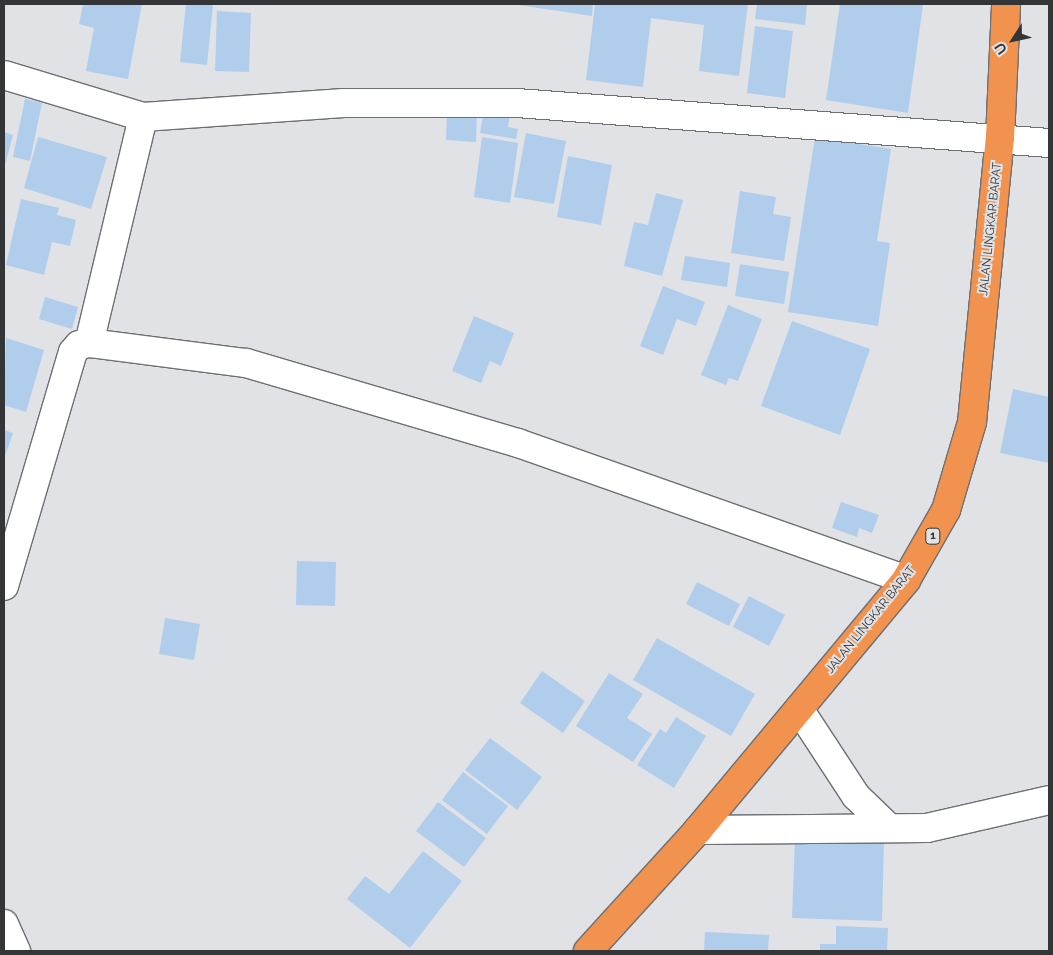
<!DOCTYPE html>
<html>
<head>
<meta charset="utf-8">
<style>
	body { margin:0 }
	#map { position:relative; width:1053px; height:955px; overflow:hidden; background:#e0e2e5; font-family:Raleway,sans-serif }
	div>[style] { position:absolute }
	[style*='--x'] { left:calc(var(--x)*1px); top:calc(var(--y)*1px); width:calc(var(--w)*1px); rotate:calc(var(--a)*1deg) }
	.building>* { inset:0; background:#b0cdec }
	.roads { filter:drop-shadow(1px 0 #6d6f72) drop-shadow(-1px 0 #6d6f72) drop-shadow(0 1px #6d6f72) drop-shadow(0 -1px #6d6f72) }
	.minor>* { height:28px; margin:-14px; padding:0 14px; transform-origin:14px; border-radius:14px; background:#fff }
	.highway>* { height:28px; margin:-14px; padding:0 14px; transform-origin:14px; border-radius:14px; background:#f1924f }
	span { translate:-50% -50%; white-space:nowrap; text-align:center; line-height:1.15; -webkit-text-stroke:4px #e0e2e5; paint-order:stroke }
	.shield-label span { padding:1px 4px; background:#e0e2e5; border:1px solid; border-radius:4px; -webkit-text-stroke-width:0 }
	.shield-label { font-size:11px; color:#343536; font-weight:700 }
	.street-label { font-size:12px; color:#343536 }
	.frame { position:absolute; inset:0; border:5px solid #343536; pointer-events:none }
	.north { position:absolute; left:988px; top:15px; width:50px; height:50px; -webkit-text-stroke:4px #e0e2e5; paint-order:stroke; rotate:235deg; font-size:14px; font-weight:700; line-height:20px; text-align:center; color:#343536 }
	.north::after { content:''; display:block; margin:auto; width:18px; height:22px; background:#343536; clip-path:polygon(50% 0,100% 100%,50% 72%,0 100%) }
</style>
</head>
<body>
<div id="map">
	<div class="building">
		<i style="clip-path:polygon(83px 4px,142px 4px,128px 79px,86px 71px,94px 28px,79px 24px)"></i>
		<i style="clip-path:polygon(186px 4px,213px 4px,207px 65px,180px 62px)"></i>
		<i style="clip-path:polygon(512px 4px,593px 4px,592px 16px)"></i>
		<i style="clip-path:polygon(595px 4px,748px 4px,739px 76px,699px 71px,704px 25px,651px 18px,643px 87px,586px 80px)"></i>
		<i style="clip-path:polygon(757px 4px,807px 4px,805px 25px,755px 19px)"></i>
		<i style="clip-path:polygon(840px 4px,923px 5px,908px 113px,826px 100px)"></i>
		<i style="clip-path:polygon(217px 11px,251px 13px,249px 72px,215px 71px)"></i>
		<i style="clip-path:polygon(755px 26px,793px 31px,785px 98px,747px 93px)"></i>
		<i style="clip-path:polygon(25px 99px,42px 103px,30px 161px,13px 157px)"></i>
		<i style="clip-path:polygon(484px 109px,510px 113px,508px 127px,518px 129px,516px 139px,480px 133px)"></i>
		<i style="clip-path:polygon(447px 111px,477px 112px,476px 142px,446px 140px)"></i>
		<i style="clip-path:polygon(4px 132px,13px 135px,4px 169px)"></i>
		<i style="clip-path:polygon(526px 133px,566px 141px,554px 204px,514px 197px)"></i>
		<i style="clip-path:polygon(38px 137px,107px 157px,91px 209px,24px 188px)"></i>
		<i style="clip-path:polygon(482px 137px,518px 143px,510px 203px,474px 197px)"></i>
		<i style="clip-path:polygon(815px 137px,891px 149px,877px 241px,890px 243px,878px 326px,788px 312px)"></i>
		<i style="clip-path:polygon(568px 156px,612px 165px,601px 225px,557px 217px)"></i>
		<i style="clip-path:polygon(740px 191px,776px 197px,773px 214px,791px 217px,784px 261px,731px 253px)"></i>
		<i style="clip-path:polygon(656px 193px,683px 200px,662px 276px,624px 266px,634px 222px,648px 225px)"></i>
		<i style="clip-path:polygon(21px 199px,59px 208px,57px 215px,76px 220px,70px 246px,52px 242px,44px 275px,6px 265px)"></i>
		<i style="clip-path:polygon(685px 256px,730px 263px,727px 287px,681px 280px)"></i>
		<i style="clip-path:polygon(740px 264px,789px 272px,784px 304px,735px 296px)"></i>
		<i style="clip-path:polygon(663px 286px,705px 302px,696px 326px,677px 319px,663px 355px,640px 346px)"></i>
		<i style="clip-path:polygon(45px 297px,78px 307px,72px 329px,39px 319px)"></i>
		<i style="clip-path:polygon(728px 305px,762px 319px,738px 381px,729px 378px,726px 385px,701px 375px)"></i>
		<i style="clip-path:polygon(474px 316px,514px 333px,501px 366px,490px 361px,481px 383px,452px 371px)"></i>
		<i style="clip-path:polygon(792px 321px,870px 349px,840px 435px,761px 406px)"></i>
		<i style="clip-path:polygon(6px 338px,44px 350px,26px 412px,4px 405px)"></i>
		<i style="clip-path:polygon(1013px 389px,1049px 397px,1049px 463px,1000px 453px)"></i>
		<i style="clip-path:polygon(4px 430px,13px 433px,4px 459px)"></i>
		<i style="clip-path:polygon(841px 502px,879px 515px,872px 533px,859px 528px,857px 537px,832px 528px)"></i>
		<i style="clip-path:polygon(297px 561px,336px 562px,335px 606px,296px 605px)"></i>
		<i style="clip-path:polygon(697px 582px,740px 604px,729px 626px,686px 604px)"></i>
		<i style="clip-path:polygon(749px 596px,785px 615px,769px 646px,733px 627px)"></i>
		<i style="clip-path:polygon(165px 618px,200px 624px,194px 660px,159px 654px)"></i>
		<i style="clip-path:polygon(657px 638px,755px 694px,731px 736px,633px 680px)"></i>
		<i style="clip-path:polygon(542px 671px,585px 701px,563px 733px,520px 703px)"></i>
		<i style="clip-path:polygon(609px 673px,643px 694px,627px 718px,652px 734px,633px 762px,576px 726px)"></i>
		<i style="clip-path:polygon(676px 717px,706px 736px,674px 788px,637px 765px,660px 729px,666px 733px)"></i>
		<i style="clip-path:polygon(490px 738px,542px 777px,517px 810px,465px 770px)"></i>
		<i style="clip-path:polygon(463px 772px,508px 806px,487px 834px,442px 800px)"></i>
		<i style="clip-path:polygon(438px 802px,486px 838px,464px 867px,416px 831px)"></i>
		<i style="clip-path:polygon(795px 838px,884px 841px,882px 921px,792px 918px)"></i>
		<i style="clip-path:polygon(423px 851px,462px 881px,410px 948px,347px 899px,365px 876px,389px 894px)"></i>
		<i style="clip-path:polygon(836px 926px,888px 928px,887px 951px,820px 951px,820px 944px,836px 944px)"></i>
		<i style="clip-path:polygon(705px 932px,769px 935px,768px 951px,704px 951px)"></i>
	</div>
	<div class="roads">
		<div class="minor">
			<i style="--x:4;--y:75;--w:145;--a:16.8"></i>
			<i style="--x:143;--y:117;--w:201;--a:-4"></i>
			<i style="--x:344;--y:103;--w:173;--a:0"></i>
			<i style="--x:517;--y:103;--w:534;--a:4.3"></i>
			<i style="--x:143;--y:117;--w:232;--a:103.4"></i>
			<i style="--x:89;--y:343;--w:158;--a:7.3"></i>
			<i style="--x:246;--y:363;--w:284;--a:16.4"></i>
			<i style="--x:518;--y:443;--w:411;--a:19.4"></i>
			<i style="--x:4;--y:586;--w:244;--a:-73.6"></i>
			<i style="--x:73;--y:352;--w:9;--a:-49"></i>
			<i style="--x:79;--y:345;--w:10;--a:-11"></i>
			<i style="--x:799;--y:709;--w:104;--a:56.8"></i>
			<i style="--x:856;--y:796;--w:45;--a:44.1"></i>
			<i style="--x:698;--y:830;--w:229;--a:-0.5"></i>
			<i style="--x:927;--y:828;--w:125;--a:-12.9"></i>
			<i style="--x:4;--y:924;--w:30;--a:66"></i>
		</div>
		<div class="highway">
			<i style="--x:588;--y:951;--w:164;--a:-47.7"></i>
			<i style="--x:698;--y:830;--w:325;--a:-50.2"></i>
			<i style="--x:906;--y:580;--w:81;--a:-60.3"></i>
			<i style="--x:946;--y:510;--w:92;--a:-73.5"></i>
			<i style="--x:972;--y:422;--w:285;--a:-84.4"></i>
			<i style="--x:1000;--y:138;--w:134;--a:-87.4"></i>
		</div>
	</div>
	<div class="shield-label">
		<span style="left:933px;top:536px">1</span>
	</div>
	<div class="street-label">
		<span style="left:991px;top:229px;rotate:-84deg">JALAN LINGKAR BARAT</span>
		<span style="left:871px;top:620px;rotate:-51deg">JALAN LINGKAR BARAT</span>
	</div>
	<div class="frame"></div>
	<div class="north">U</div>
</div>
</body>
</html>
